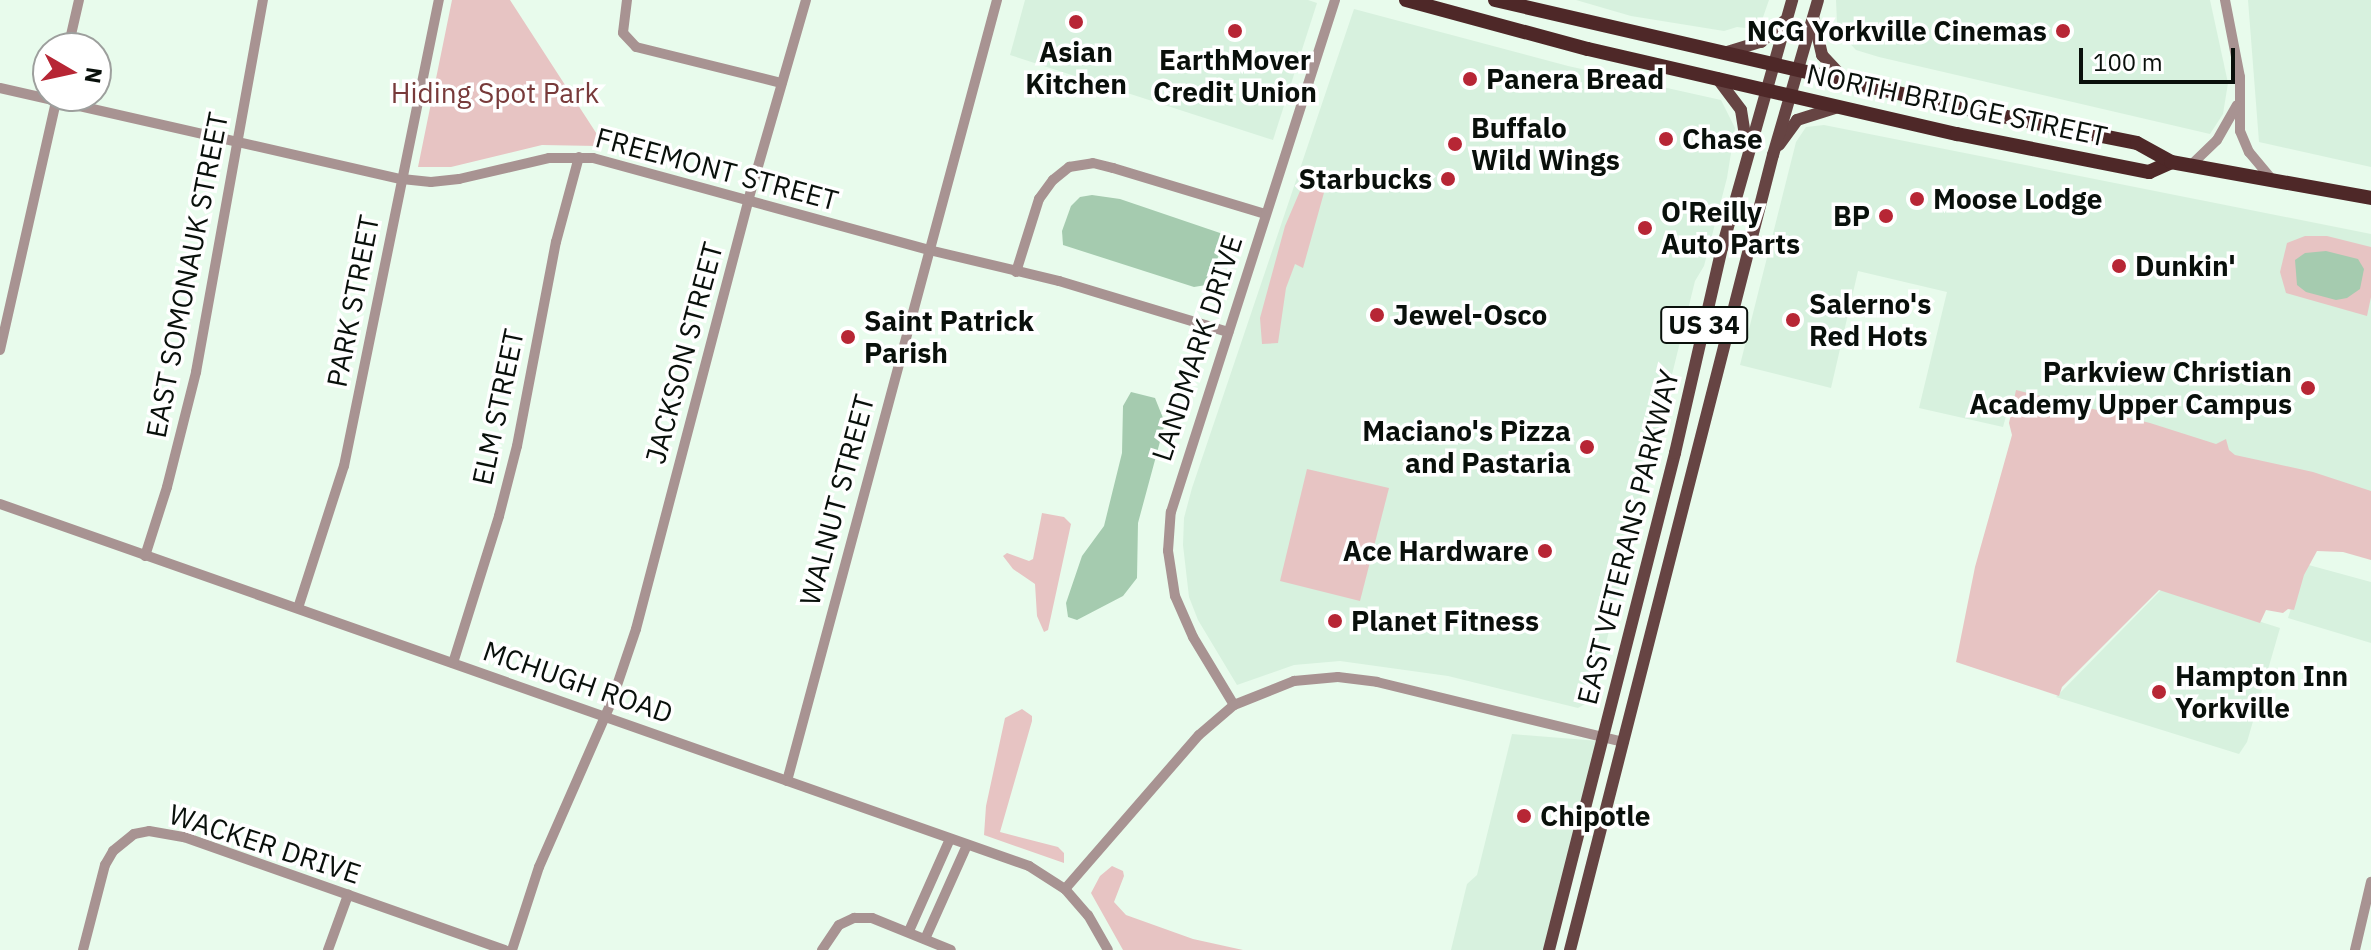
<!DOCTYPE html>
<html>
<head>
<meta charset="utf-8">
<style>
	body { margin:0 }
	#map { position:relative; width:2371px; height:950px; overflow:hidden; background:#e8fbec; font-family:"IBM Plex Sans",sans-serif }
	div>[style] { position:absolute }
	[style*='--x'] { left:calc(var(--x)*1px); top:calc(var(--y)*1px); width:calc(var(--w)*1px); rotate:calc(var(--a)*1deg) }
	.built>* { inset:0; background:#d7f1de }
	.green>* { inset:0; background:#e7c4c3 }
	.water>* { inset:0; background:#a5cbaf }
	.minor>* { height:10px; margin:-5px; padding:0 5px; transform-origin:5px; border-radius:5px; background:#a89392 }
	.major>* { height:12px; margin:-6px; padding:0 6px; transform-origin:6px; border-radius:6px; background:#664443 }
	.highway>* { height:14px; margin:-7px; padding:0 7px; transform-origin:7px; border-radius:7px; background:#4e2828 }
	.dots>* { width:22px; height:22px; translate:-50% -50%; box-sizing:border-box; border:4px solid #fff; border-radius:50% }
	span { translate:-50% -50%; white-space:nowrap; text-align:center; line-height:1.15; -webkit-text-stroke:7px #fff; paint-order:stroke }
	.shield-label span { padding:2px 6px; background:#fff; border:2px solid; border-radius:6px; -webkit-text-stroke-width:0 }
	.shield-label { font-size:26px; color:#09100b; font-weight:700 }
	.poi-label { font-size:28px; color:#09100b; font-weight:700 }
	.right { translate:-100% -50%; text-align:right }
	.left { translate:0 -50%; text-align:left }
	.park-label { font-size:28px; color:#783a3a }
	.street-label { font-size:28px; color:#09100b }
	.north { position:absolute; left:32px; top:32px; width:80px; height:80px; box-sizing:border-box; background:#fff; border:2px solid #9d9f9d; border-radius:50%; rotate:99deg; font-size:22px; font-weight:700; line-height:32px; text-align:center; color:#09100b }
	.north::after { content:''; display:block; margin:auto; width:28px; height:36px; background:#b72635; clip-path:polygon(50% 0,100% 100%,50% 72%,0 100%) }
	.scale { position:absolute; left:2079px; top:48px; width:156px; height:36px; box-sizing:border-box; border:4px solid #09100b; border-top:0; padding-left:10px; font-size:24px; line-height:28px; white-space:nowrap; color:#09100b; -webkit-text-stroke:6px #fff; paint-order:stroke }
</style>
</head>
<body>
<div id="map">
	<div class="built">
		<i style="clip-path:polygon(1025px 0,1308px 0,1317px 3px,1273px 140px,1010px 55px)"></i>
		<i style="clip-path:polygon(1576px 0,1769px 0,1762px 20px,1754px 29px,1737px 27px,1724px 31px,1631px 16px)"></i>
		<i style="clip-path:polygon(1836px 0,2210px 0,2228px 83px,2223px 114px,2210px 134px,1879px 57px,1856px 50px,1844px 37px,1837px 23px)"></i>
		<i style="clip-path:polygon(2248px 0,2371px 0,2371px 167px,2259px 142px)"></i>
		<i style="clip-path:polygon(1354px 9px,1568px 66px,1721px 100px,1735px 128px,1727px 178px,1704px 266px,1695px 281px,1592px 700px,1578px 708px,1448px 676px,1340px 661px,1294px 665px,1237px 685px,1198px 620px,1189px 597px,1183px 545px,1184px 518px,1192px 488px)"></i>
		<i style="clip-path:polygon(1824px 125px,2371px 234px,2371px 498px,2229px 454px,2010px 402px,2003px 427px,1919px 408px,1947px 292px,1858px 271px,1831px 388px,1740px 365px,1796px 142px,1806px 127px)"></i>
		<i style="clip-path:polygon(2305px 564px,2371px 582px,2371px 643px,2288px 618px)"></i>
		<i style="clip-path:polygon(2161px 590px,2280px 628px,2247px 742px,2239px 754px,2056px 697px)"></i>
		<i style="clip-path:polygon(1512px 734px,1599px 741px,1546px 950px,1451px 950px,1467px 884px,1477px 875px)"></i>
	</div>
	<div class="green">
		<i style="clip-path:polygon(452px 0,510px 0,602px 142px,597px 146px,542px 145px,451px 167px,418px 167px)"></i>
		<i style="clip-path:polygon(1303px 184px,1325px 189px,1303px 268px,1295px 264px,1286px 288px,1278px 343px,1262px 344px,1260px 318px,1285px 226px)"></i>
		<i style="clip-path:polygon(2305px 236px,2327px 236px,2371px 247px,2371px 297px,2367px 316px,2286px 293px,2280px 272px,2287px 243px)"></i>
		<i style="clip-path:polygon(2016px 390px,2150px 423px,2216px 444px,2226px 439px,2229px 450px,2235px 455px,2313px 472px,2371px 491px,2371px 560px,2343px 552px,2317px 551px,2304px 575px,2294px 610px,2288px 609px,2283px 613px,2266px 610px,2260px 623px,2159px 590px,2062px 687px,2059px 696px,1956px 662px,1975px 567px,2012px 435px,2009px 423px)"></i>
		<i style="clip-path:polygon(1307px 469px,1389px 488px,1360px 601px,1280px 581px)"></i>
		<i style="clip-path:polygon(1042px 513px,1064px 517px,1071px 524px,1048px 630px,1044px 632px,1037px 616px,1035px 584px,1013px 569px,1003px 556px,1007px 553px,1029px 561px,1033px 559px)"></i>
		<i style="clip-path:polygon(1022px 709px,1032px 716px,1032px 721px,1000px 832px,1058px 847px,1064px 853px,1064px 863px,984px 835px,986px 806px,1005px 718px)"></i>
		<i style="clip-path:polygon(1112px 866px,1123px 871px,1124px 876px,1114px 902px,1126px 915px,1193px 939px,1243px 950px,1123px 950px,1091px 893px,1100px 876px)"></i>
	</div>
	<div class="water">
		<i style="clip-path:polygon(1092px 195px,1120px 199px,1223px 234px,1222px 248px,1206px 285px,1194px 287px,1063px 245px,1062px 231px,1071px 206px,1080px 197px)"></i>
		<i style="clip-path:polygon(2326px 251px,2358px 259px,2364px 269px,2360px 289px,2347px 298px,2336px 300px,2306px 292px,2297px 285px,2295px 260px,2305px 253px)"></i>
		<i style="clip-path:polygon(1131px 392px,1155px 398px,1165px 423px,1138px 523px,1137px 578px,1123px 596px,1077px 620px,1068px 617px,1066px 603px,1082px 556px,1104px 526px,1122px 453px,1123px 406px)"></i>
	</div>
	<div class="minor">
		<i style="--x:627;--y:0;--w:33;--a:97"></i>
		<i style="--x:623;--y:33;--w:19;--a:47"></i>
		<i style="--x:636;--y:47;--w:150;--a:13.9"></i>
		<i style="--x:2225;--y:0;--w:78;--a:79"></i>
		<i style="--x:2240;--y:77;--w:54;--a:90"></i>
		<i style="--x:2240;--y:131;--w:23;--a:67"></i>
		<i style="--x:2249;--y:152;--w:38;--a:50"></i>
		<i style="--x:68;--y:48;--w:49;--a:-77.1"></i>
		<i style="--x:0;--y:88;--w:412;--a:12.8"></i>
		<i style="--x:402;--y:179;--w:29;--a:6"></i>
		<i style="--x:431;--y:182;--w:28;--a:-6"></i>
		<i style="--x:459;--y:179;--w:92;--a:-13.1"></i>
		<i style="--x:549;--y:158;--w:44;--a:0"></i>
		<i style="--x:593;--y:158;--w:348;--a:15.3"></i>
		<i style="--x:929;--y:250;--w:134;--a:13.4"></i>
		<i style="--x:1059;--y:281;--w:177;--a:16.8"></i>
		<i style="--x:2190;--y:166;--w:37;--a:-44"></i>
		<i style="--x:2217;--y:140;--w:40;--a:-60.3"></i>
		<i style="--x:1016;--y:272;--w:77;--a:-72.5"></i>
		<i style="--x:1039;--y:199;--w:24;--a:-54"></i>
		<i style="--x:1053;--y:180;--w:21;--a:-39"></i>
		<i style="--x:1069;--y:167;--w:24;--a:-9"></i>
		<i style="--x:1093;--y:163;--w:21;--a:14"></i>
		<i style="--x:1113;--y:168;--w:159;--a:16.8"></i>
		<i style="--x:0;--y:350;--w:258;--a:-77.3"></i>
		<i style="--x:0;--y:504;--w:1091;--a:19.38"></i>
		<i style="--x:1029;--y:866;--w:43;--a:32.6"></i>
		<i style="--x:1065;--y:889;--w:35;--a:49"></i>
		<i style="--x:1088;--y:915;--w:40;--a:60.3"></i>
		<i style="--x:145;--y:556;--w:72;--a:-72.3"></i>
		<i style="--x:167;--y:487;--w:119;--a:-75.8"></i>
		<i style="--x:196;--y:372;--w:378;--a:-79.8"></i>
		<i style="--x:298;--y:608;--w:149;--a:-72.1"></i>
		<i style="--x:344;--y:466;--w:476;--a:-78.5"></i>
		<i style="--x:453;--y:663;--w:154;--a:-72.6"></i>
		<i style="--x:499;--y:516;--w:72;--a:-75.6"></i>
		<i style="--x:517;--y:446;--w:208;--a:-79.2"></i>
		<i style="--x:556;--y:242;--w:88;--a:-74.9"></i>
		<i style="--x:1234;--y:705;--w:79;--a:-121.1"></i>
		<i style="--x:1193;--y:637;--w:45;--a:-113.7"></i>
		<i style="--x:1175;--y:596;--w:46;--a:-98.8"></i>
		<i style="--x:1168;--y:551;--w:39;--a:-86"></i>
		<i style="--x:1171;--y:512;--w:538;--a:-72.24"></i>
		<i style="--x:787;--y:781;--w:809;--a:-74.95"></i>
		<i style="--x:1065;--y:889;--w:204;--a:-49"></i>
		<i style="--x:1199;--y:735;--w:46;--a:-40.6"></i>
		<i style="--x:1234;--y:705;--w:65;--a:-21.8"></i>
		<i style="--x:1294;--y:681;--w:44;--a:-5.2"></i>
		<i style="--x:1338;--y:677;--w:39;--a:7"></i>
		<i style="--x:1377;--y:682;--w:254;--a:13.7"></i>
		<i style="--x:909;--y:931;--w:101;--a:-66"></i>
		<i style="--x:925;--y:939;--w:103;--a:-65.9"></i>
		<i style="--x:83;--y:950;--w:88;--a:-75.5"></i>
		<i style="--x:105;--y:865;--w:16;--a:-60"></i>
		<i style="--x:113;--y:851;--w:27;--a:-39"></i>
		<i style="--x:134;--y:834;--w:15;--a:-11"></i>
		<i style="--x:149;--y:831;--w:36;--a:10"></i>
		<i style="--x:184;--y:837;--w:340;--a:19.4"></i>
		<i style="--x:328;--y:950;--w:59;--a:-70"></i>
		<i style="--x:512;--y:950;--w:87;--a:-72"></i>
		<i style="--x:539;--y:867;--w:179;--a:-66.3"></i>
		<i style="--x:611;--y:703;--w:78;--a:-71.3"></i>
		<i style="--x:636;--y:629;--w:442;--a:-75.3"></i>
		<i style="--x:748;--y:201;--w:209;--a:-73.9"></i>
		<i style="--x:822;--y:950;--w:30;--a:-56"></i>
		<i style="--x:839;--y:925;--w:17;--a:-25"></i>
		<i style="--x:854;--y:918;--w:18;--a:0"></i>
		<i style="--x:872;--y:918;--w:85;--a:22.1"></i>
		<i style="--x:2355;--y:950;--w:70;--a:-76.8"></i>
	</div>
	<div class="major">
		<i style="--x:1814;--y:20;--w:36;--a:77"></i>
		<i style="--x:1822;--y:55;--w:37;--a:47"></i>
		<i style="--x:1724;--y:53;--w:39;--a:-17"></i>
		<i style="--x:1761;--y:42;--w:31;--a:-42"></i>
		<i style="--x:1717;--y:78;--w:40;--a:53"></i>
		<i style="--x:1741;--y:110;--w:36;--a:81"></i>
		<i style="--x:1779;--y:145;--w:31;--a:-54"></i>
		<i style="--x:1797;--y:120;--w:43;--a:-17.6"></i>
		<i style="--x:1549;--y:950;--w:513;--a:-75.77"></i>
		<i style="--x:1675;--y:453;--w:210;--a:-77.1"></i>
		<i style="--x:1722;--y:248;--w:258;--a:-74.2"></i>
		<i style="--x:1570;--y:950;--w:821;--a:-75.68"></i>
		<i style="--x:1773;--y:155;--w:161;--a:-73.8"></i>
	</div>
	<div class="highway">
		<i style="--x:1406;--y:0;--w:188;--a:15.1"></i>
		<i style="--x:1588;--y:49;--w:379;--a:13"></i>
		<i style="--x:1957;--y:134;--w:196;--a:11.2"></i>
		<i style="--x:2149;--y:172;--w:24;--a:-24"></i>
		<i style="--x:1495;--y:0;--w:479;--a:13"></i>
		<i style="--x:1962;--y:108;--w:178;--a:11.3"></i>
		<i style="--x:2137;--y:143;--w:39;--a:29"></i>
		<i style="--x:2171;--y:162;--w:203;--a:10.2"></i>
	</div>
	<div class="dots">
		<i style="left:1076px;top:22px;background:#b72635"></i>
		<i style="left:1235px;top:31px;background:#b72635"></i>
		<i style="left:2063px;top:31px;background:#b72635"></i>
		<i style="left:1470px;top:79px;background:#b72635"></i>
		<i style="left:1666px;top:139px;background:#b72635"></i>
		<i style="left:1455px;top:144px;background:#b72635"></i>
		<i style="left:1448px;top:179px;background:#b72635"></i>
		<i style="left:1917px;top:199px;background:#b72635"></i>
		<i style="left:1886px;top:216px;background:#b72635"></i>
		<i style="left:1645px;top:228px;background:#b72635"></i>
		<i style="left:2119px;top:266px;background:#b72635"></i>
		<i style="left:1377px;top:315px;background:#b72635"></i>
		<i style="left:1793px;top:320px;background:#b72635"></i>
		<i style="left:848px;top:337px;background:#b72635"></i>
		<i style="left:2308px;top:388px;background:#b72635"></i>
		<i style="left:1587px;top:447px;background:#b72635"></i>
		<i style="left:1545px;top:551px;background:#b72635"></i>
		<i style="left:1335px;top:621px;background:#b72635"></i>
		<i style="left:2159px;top:692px;background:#b72635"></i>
		<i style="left:1524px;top:816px;background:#b72635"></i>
	</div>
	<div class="shield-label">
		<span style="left:1704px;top:325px">US 34</span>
	</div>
	<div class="poi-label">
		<span class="right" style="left:2047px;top:31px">NCG Yorkville Cinemas</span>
		<span style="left:1076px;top:68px">Asian<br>Kitchen</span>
		<span style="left:1235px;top:76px">EarthMover<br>Credit Union</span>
		<span class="left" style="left:1486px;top:79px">Panera Bread</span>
		<span class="left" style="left:1471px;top:144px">Buffalo<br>Wild Wings</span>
		<span class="left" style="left:1682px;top:139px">Chase</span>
		<span class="right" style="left:1432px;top:179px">Starbucks</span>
		<span class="left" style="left:1933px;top:199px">Moose Lodge</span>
		<span class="left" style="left:1661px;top:228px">O'Reilly<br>Auto Parts</span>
		<span class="right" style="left:1870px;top:216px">BP</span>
		<span class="left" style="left:2135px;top:266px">Dunkin'</span>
		<span class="left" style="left:1809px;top:320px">Salerno's<br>Red Hots</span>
		<span class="left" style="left:1393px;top:315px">Jewel-Osco</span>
		<span class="left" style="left:864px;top:337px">Saint Patrick<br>Parish</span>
		<span class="right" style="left:2292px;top:388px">Parkview Christian<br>Academy Upper Campus</span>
		<span class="right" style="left:1571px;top:447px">Maciano's Pizza<br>and Pastaria</span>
		<span class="right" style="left:1529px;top:551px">Ace Hardware</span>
		<span class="left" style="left:1351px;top:621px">Planet Fitness</span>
		<span class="left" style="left:2175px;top:692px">Hampton Inn<br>Yorkville</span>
		<span class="left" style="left:1540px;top:816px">Chipotle</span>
	</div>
	<div class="park-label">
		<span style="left:495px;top:93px">Hiding Spot Park</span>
	</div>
	<div class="street-label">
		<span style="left:1957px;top:105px;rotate:12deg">NORTH BRIDGE STREET</span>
		<span style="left:717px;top:169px;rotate:15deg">FREEMONT STREET</span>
		<span style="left:187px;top:275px;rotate:-79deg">EAST SOMONAUK STREET</span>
		<span style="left:353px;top:301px;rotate:-79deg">PARK STREET</span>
		<span style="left:1197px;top:348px;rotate:-72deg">LANDMARK DRIVE</span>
		<span style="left:684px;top:353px;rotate:-75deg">JACKSON STREET</span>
		<span style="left:498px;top:407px;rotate:-78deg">ELM STREET</span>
		<span style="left:837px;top:500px;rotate:-75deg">WALNUT STREET</span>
		<span style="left:1628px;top:537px;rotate:-76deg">EAST VETERANS PARKWAY</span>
		<span style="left:578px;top:682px;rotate:19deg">MCHUGH ROAD</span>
		<span style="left:265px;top:844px;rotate:18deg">WACKER DRIVE</span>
	</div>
	<div class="north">N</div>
	<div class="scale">100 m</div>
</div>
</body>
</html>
